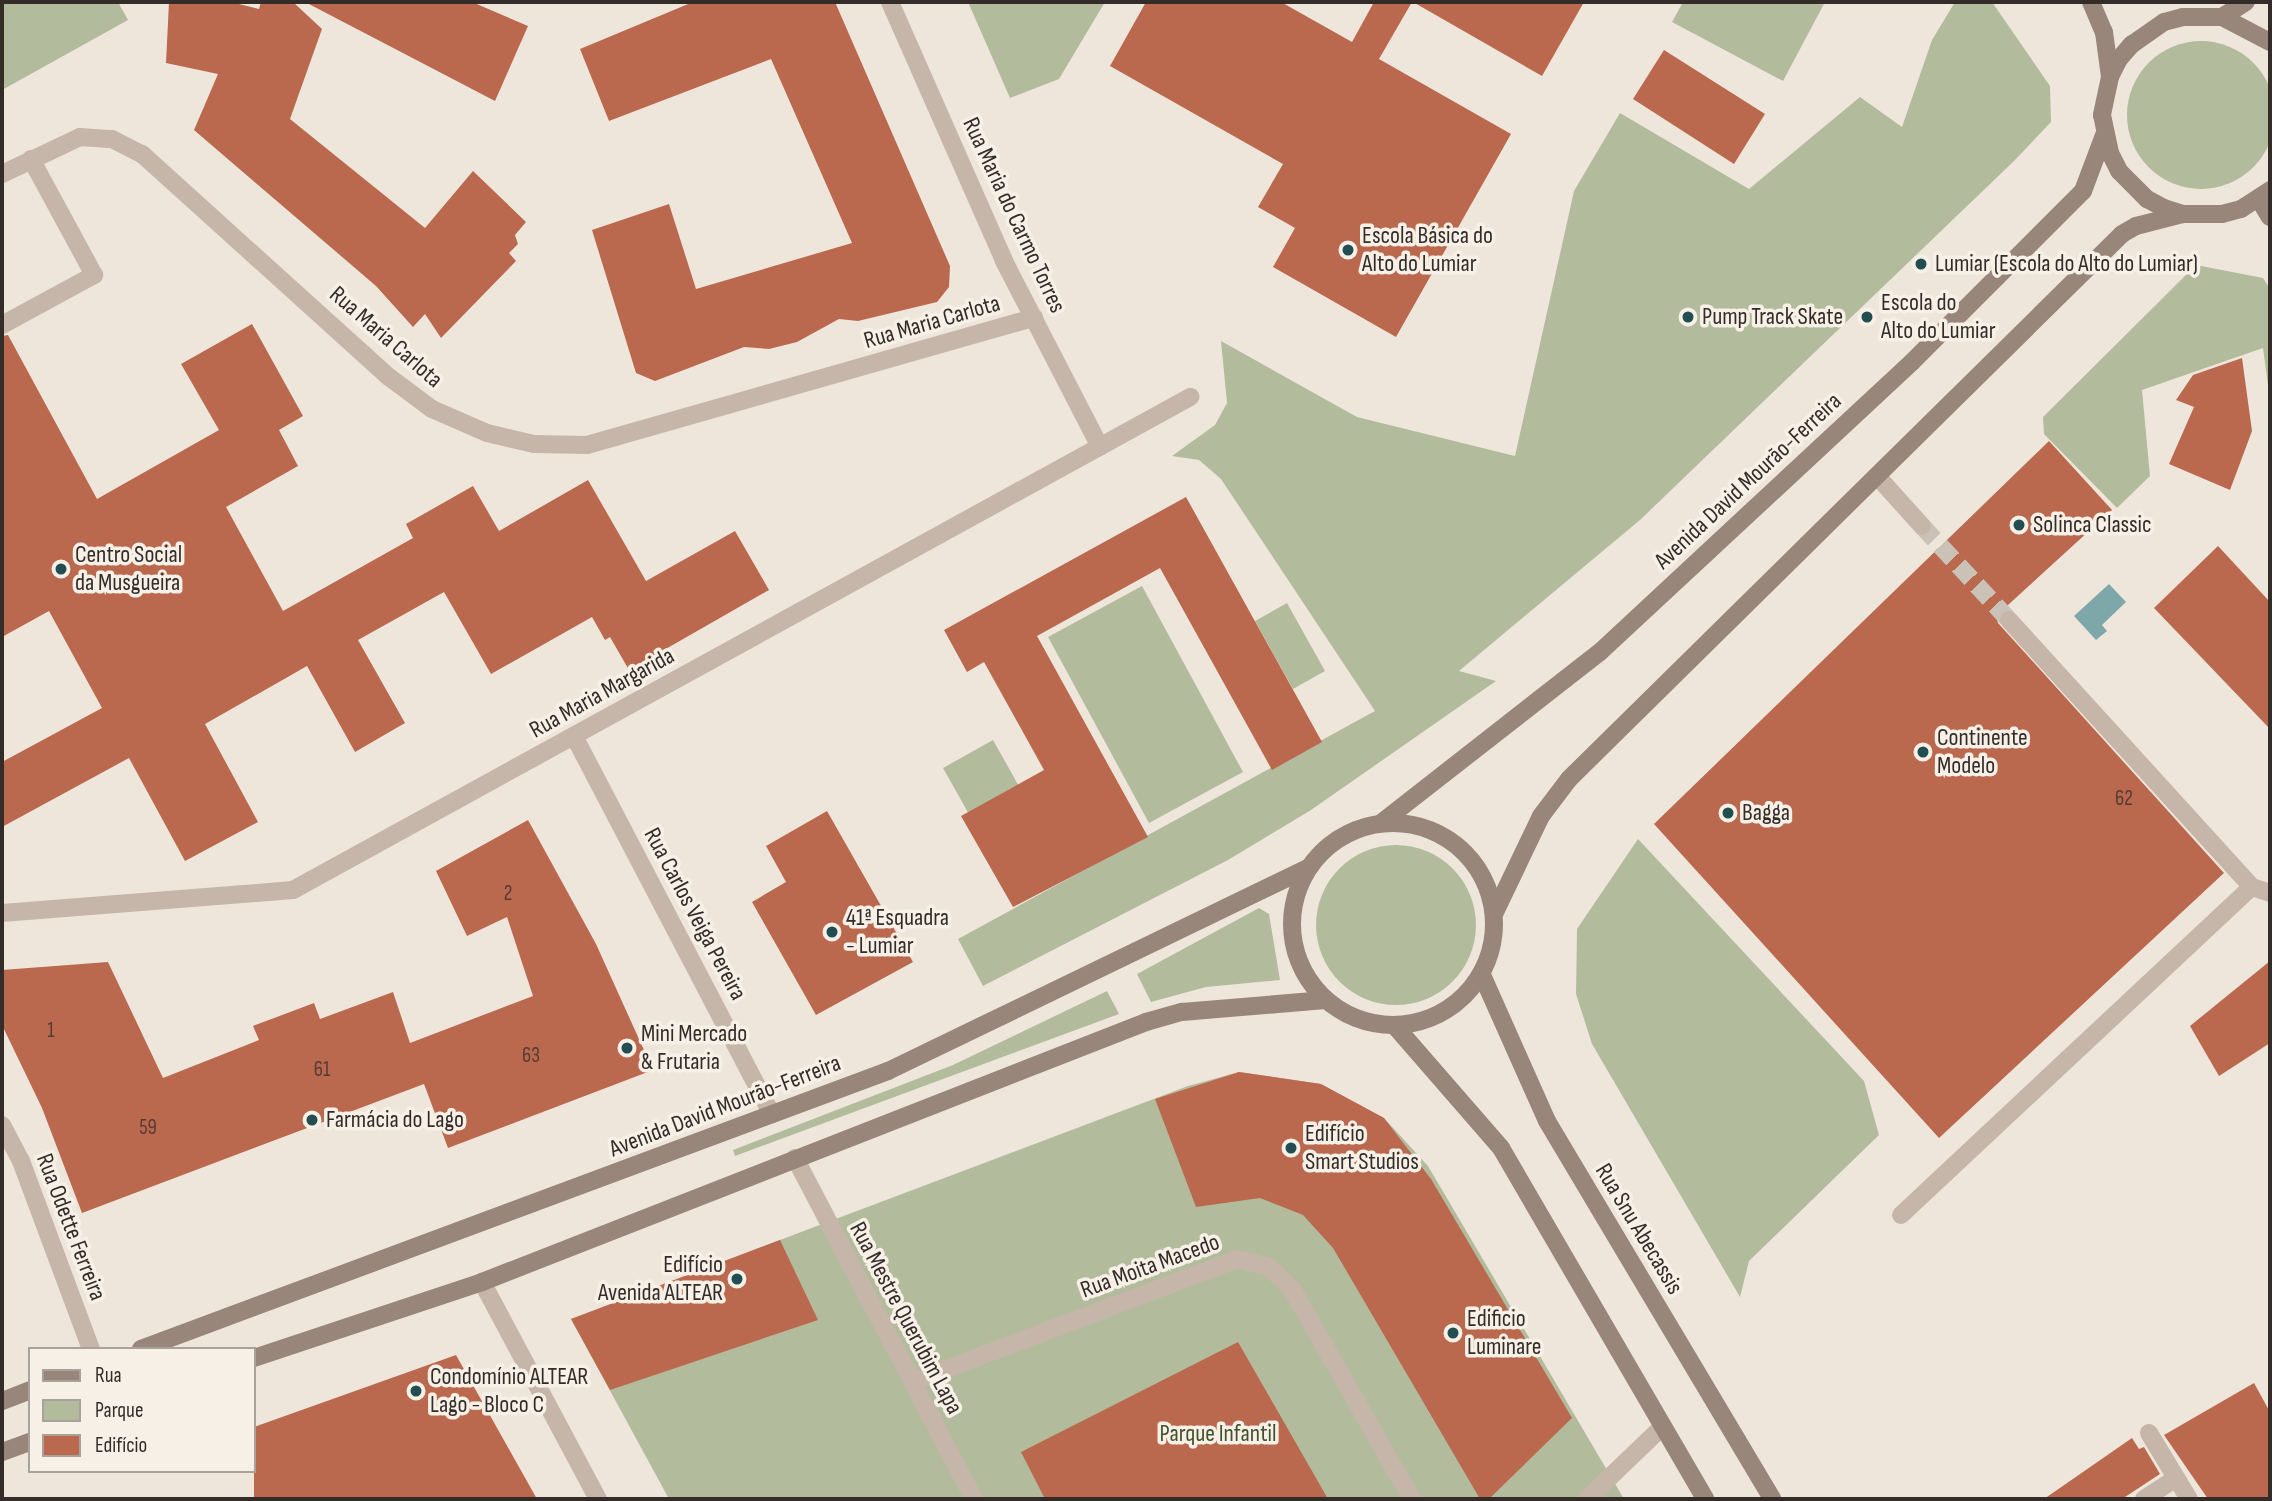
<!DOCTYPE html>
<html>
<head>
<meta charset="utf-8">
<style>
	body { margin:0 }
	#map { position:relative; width:2272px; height:1501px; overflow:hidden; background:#efe6db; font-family:"Sofia Sans Condensed",sans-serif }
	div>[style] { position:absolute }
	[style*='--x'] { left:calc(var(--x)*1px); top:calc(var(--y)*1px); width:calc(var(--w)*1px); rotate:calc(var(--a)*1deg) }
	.green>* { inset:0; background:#b2bc9d }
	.round { border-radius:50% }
	.water>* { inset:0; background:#7da7a9 }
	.building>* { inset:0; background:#ba694f }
	.street-tunnel>* { height:18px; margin-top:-9px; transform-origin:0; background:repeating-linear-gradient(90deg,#cac1b7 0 18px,transparent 0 27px) }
	.lane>* { height:18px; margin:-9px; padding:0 9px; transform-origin:9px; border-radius:9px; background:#c6b6a9 }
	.street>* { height:18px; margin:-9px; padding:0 9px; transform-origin:9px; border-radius:9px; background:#c6b6a9 }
	.secondary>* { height:18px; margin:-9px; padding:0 9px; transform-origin:9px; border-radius:9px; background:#99867a }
	.secondary>.ring { margin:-9px; padding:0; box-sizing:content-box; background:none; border:18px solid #99867a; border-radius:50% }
	.dots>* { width:19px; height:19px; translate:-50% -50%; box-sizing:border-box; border:4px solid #f7f0e7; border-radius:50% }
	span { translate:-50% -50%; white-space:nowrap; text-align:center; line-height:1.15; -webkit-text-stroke:7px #f7f0e7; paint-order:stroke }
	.number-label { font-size:21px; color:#563b32 }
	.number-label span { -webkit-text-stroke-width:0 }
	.street-label { font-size:24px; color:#342c28 }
	.poi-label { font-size:24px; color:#342c28 }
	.left { translate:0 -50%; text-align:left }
	.right { translate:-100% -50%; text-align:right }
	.park-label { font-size:24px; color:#434f2e }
	.frame { position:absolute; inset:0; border:4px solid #342c28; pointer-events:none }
	.legend { position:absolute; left:28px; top:1347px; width:228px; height:126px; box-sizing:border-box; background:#f7f0e7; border:2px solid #a9a29b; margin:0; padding:9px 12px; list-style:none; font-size:21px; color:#342c28 }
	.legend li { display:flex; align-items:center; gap:14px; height:35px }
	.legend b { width:35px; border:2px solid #a9a29b }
</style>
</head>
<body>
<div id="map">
	<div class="green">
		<i style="clip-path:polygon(2px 2px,118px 2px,128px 20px,2px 90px)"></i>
		<i style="clip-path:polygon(968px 2px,1105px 2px,1059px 79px,1010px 98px)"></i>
		<i style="clip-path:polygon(1683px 2px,1825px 2px,1783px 81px,1672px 22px)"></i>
		<i style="clip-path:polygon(1955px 2px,1992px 2px,2050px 86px,2051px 122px,2014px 161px,1640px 520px,1459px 671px,1496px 681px,1311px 810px,1228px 860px,983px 986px,958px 939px,1375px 711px,1221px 479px,1199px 460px,1172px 456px,1215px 425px,1227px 403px,1221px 341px,1357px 417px,1515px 456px,1574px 191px,1620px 113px,1749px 189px,1860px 97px,1902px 127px,1932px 40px)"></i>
		<i class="round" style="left:2127px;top:41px;width:148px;height:148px"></i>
		<i style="clip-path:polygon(2196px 265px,2263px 278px,2270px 289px,2270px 400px,2263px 348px,2142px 390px,2150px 476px,2117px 508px,2044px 434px,2043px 417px)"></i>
		<i style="clip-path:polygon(1142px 586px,1243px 772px,1149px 823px,1048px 637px)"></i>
		<i style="clip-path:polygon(1287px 603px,1325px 671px,1293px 689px,1255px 621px)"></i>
		<i style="clip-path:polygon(993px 740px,1020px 788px,970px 816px,943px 768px)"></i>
		<i style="clip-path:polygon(1638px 839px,1864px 1081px,1879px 1135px,1749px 1261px,1740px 1297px,1592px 1044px,1576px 994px,1577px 929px)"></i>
		<i class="round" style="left:1316px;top:845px;width:160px;height:160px"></i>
		<i style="clip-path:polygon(1259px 908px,1269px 914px,1280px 980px,1206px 987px,1151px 1002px,1137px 974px)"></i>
		<i style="clip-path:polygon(1107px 991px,1119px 1014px,735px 1156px,733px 1150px,953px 1065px)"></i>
		<i style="clip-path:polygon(1239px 1072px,1321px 1084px,1384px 1118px,1428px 1166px,1624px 1499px,669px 1499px,571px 1319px,1188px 1086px)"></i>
	</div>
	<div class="water">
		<i style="clip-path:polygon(2109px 584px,2126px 602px,2102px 625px,2107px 631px,2096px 640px,2074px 616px)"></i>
	</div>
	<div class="building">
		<i style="clip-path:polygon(169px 2px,231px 2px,259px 9px,261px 2px,293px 2px,322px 29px,290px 119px,425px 228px,473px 171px,526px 222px,515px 235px,518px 244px,509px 253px,516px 261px,441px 338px,425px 314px,413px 327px,376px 286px,194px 130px,218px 74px,166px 63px)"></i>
		<i style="clip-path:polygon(305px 2px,472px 2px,528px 26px,495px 101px)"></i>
		<i style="clip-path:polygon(693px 2px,835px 2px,950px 266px,949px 287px,937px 302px,858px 321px,839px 319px,797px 342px,769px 349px,744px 347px,655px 381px,636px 373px,592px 230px,669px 204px,696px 289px,852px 243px,771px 59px,609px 121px,580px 49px)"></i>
		<i style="clip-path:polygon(1146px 2px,1281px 2px,1352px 42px,1374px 2px,1412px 2px,1379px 59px,1511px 134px,1396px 337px,1273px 267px,1295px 228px,1258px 207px,1283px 164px,1110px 66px)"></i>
		<i style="clip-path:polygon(1413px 2px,1584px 2px,1542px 76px)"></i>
		<i style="clip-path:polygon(1664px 50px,1765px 114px,1734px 164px,1633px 99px)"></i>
		<i style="clip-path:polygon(252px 324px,303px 416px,279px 430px,298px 466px,226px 507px,283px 611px,413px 538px,406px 524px,473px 486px,499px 531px,588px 480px,646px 581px,735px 531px,769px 590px,629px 670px,610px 637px,605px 640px,592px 617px,491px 674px,444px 592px,358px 640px,405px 723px,355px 752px,307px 666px,205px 724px,258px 822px,185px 861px,129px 758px,2px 827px,2px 762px,102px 708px,49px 611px,2px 637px,2px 336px,8px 335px,97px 499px,219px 430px,181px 364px)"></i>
		<i style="clip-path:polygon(2242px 358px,2252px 431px,2230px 490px,2169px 464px,2194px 407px,2176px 400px,2193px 375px)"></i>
		<i style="clip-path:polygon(2049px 441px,2112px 510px,1996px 616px,1998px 623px,2224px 873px,1939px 1138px,1654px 824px)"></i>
		<i style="clip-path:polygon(1186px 497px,1322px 742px,1272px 770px,1160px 568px,1037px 636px,1148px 837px,1013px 907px,961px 816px,1044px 770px,984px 662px,967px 672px,944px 630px)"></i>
		<i style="clip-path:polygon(2218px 546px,2270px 602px,2270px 729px,2154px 608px)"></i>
		<i style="clip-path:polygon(827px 811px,913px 962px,816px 1015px,752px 902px,786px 882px,766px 846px)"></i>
		<i style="clip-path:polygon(528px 820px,596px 944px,653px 1070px,448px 1148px,424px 1084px,82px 1213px,42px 1108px,2px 1025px,2px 970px,108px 962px,163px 1078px,259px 1040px,253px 1026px,314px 1003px,320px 1019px,393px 992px,410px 1043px,533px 996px,507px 917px,467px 936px,436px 871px)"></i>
		<i style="clip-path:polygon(2270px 961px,2270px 1043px,2219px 1076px,2190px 1026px)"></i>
		<i style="clip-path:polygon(1239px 1072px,1321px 1084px,1384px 1118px,1431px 1179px,1572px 1418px,1489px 1499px,1480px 1499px,1333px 1248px,1303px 1215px,1260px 1198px,1196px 1207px,1155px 1099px)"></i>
		<i style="clip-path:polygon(780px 1240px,818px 1320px,610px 1390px,571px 1319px)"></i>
		<i style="clip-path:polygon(1238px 1342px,1328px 1499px,1045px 1499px,1021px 1452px)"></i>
		<i style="clip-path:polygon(456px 1355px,537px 1499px,254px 1499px,254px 1427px)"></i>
		<i style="clip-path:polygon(2254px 1383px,2270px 1412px,2270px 1499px,2208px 1499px,2164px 1435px)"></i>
		<i style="clip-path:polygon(2132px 1438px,2139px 1449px,2144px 1447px,2160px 1474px,2122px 1499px,2044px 1499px)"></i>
	</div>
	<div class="street-tunnel">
		<i style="--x:1922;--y:526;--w:128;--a:47.2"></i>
	</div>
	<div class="lane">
		<i style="--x:2;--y:325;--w:105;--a:-28.5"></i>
		<i style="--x:94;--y:275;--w:132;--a:-118.5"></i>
		<i style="--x:2149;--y:1433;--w:77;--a:58.8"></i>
		<i style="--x:2144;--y:1499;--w:38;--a:-33"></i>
	</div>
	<div class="street">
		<i style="--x:890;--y:2;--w:283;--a:66.2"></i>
		<i style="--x:1004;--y:261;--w:209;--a:62.7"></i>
		<i style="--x:2;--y:174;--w:86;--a:-25.4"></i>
		<i style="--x:80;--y:137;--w:32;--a:4"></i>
		<i style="--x:112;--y:139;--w:34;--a:27"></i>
		<i style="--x:142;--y:154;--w:333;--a:42.1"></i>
		<i style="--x:389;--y:377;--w:54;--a:36.7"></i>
		<i style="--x:432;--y:409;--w:60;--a:23.6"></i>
		<i style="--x:487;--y:433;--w:48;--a:13.2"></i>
		<i style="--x:534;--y:444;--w:53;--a:1.1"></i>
		<i style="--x:587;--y:445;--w:465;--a:-15.9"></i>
		<i style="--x:1877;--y:476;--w:67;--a:48"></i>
		<i style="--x:2009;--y:620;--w:361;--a:47.7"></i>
		<i style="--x:2252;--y:887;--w:19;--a:18"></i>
		<i style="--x:574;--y:736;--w:427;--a:62.4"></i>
		<i style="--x:2;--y:913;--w:292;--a:-4.5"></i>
		<i style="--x:293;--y:890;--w:1024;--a:-28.79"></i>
		<i style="--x:2;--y:1125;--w:41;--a:62.2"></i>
		<i style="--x:21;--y:1161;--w:201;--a:69.6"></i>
		<i style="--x:795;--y:1158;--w:385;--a:62.3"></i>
		<i style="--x:1901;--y:1215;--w:480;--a:-43.1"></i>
		<i style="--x:482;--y:1282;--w:246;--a:61.9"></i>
		<i style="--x:912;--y:1382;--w:347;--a:-20.7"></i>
		<i style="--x:1237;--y:1259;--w:33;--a:14"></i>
		<i style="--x:1269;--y:1267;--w:32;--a:44"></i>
		<i style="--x:1292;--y:1289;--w:242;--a:60.3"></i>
		<i style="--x:1587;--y:1499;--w:104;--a:-43.8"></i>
	</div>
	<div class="secondary">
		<i style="--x:2091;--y:2;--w:33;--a:67"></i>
		<i style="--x:2104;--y:32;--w:45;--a:82.4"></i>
		<i style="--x:2222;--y:17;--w:28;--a:-32"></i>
		<i style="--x:2270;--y:42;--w:54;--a:-152.5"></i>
		<i style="--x:2222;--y:17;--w:39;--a:180"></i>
		<i style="--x:2183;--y:17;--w:20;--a:165"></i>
		<i style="--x:2164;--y:22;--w:39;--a:145"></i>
		<i style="--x:2132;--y:44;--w:20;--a:131"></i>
		<i style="--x:2119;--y:59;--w:20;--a:117"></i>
		<i style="--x:2110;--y:77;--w:39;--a:102"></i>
		<i style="--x:2102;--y:115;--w:39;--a:78"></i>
		<i style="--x:2110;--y:153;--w:20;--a:63"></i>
		<i style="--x:2119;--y:171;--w:40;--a:45"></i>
		<i style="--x:2147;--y:199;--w:19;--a:28"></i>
		<i style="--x:2164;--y:208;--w:20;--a:18"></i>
		<i style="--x:2183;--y:214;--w:39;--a:0"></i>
		<i style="--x:2222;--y:214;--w:20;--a:-15"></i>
		<i style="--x:2241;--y:209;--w:35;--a:-33"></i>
		<i style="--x:2259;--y:199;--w:21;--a:59"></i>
		<i class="ring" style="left:1292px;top:823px;width:184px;height:184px"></i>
		<i style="--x:1381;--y:823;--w:278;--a:-38"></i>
		<i style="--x:1600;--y:652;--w:426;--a:-42.9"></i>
		<i style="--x:1912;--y:362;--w:242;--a:-45"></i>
		<i style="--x:2083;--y:191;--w:60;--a:-69.4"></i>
		<i style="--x:1495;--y:912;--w:106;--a:-64.4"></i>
		<i style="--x:1541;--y:816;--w:46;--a:-52.9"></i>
		<i style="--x:1569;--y:779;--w:776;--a:-44.58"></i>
		<i style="--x:2122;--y:234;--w:16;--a:-30"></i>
		<i style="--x:2136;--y:226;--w:49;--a:-14.3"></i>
		<i style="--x:1482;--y:975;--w:160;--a:66"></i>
		<i style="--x:1547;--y:1121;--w:440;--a:59.2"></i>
		<i style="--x:1395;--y:1026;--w:162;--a:49"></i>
		<i style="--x:1501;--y:1148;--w:406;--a:59.8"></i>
		<i style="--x:141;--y:1349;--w:797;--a:-20.41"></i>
		<i style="--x:888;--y:1071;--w:466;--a:-25.8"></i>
		<i style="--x:254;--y:1358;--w:240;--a:-18.4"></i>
		<i style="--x:482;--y:1282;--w:713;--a:-21.38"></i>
		<i style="--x:1146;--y:1022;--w:37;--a:-16"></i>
		<i style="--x:1182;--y:1012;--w:144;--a:-4.8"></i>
		<i style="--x:2;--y:1401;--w:30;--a:-21"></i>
		<i style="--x:2;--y:1452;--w:30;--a:-20"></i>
	</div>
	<div class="dots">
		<i style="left:1348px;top:250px;background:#224d51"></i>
		<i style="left:1921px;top:264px;background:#224d51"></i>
		<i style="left:1688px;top:317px;background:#224d51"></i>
		<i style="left:1867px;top:317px;background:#224d51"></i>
		<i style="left:2019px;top:525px;background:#224d51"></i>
		<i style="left:61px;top:569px;background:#224d51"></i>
		<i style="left:1923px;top:752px;background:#224d51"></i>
		<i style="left:1728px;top:813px;background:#224d51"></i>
		<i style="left:832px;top:932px;background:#224d51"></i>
		<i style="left:627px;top:1048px;background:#224d51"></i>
		<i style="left:312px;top:1120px;background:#224d51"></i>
		<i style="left:1291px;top:1148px;background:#224d51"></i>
		<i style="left:737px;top:1279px;background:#224d51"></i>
		<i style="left:1453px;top:1333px;background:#224d51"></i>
		<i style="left:416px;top:1391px;background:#224d51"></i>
	</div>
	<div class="number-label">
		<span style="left:2124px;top:799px">62</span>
		<span style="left:508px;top:894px">2</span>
		<span style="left:51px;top:1031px">1</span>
		<span style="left:531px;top:1056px">63</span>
		<span style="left:322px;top:1070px">61</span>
		<span style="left:148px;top:1128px">59</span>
	</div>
	<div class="street-label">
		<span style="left:1014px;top:215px;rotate:65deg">Rua Maria do Carmo Torres</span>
		<span style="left:932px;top:322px;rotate:-16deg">Rua Maria Carlota</span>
		<span style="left:386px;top:337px;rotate:41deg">Rua Maria Carlota</span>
		<span style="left:1748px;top:481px;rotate:-43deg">Avenida David Mourão-Ferreira</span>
		<span style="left:602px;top:693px;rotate:-29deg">Rua Maria Margarida</span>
		<span style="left:695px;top:914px;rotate:62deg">Rua Carlos Veiga Pereira</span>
		<span style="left:725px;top:1106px;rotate:-21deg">Avenida David Mourão-Ferreira</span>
		<span style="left:71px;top:1227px;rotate:69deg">Rua Odette Ferreira</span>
		<span style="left:1639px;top:1229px;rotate:59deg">Rua Snu Abecassis</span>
		<span style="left:1150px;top:1266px;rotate:-20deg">Rua Moita Macedo</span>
		<span style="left:906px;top:1318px;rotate:62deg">Rua Mestre Querubim Lapa</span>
	</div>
	<div class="poi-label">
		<span class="left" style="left:1362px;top:250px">Escola Básica do<br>Alto do Lumiar</span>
		<span class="left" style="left:1935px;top:264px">Lumiar (Escola do Alto do Lumiar)</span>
		<span class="left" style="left:1881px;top:317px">Escola do<br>Alto do Lumiar</span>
		<span class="left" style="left:1702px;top:317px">Pump Track Skate</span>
		<span class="left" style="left:2033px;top:525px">Solinca Classic</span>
		<span class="left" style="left:75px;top:569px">Centro Social<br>da Musgueira</span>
		<span class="left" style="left:1937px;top:752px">Continente<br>Modelo</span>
		<span class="left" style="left:1742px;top:813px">Bagga</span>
		<span class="left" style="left:846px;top:932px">41ª Esquadra<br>- Lumiar</span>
		<span class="left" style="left:641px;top:1048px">Mini Mercado<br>&amp; Frutaria</span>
		<span class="left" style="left:326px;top:1120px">Farmácia do Lago</span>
		<span class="left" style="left:1305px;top:1148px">Edifício<br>Smart Studios</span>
		<span class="right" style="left:723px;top:1279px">Edifício<br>Avenida ALTEAR</span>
		<span class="left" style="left:1467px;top:1333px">Edificio<br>Luminare</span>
		<span class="left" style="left:430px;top:1391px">Condomínio ALTEAR<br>Lago - Bloco C</span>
	</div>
	<div class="park-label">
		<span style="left:1218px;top:1434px">Parque Infantil</span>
	</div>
	<div class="frame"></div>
	<ul class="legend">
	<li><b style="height:9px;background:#99867a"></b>Rua</li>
	<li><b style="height:19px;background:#b2bc9d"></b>Parque</li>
	<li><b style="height:19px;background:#ba694f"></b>Edifício</li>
	</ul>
</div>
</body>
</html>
